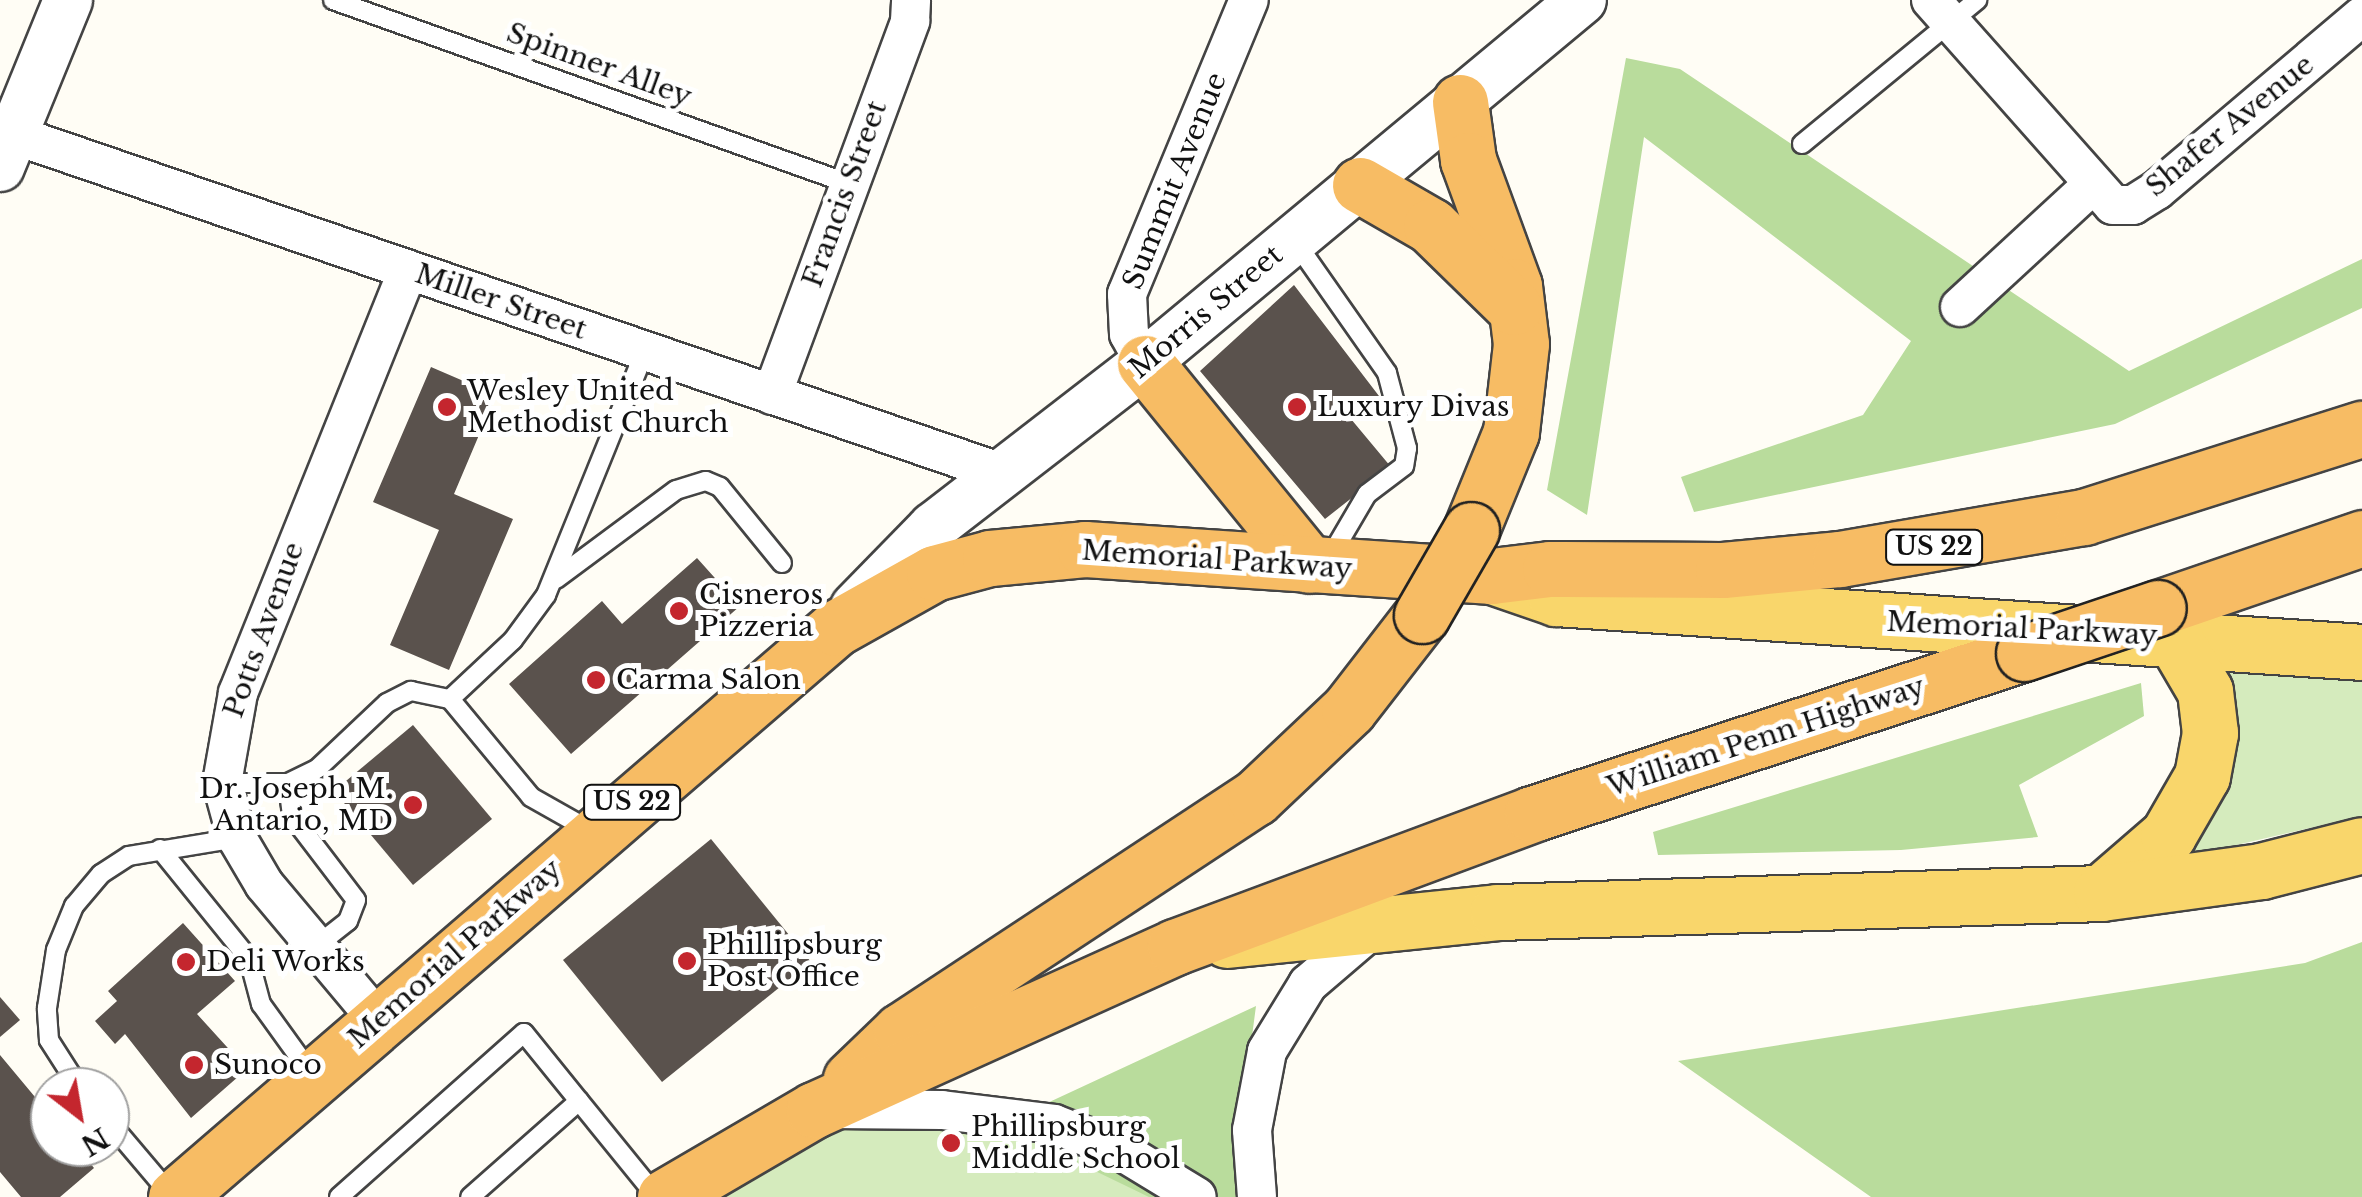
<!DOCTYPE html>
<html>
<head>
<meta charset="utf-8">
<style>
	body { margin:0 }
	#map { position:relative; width:2362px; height:1197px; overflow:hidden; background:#fffdf5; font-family:"Libre Baskerville",serif }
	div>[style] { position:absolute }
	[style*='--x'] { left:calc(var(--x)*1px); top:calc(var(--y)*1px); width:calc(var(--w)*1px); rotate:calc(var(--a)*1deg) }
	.green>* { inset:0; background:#d5ebbd }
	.forest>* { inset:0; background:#b9dc9c }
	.building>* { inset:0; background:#5a524d }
	.roads { filter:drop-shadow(2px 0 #444) drop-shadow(-2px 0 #444) drop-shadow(0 2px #444) drop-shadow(0 -2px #444) }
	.service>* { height:18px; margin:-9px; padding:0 9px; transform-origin:9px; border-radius:9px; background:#fff }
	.minor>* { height:38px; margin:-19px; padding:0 19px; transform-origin:19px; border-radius:19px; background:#fff }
	.tertiary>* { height:48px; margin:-24px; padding:0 24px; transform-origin:24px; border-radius:24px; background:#fff }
	.primary>* { height:55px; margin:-27.5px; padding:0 27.5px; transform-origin:27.5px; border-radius:27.5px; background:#f9d66b }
	.trunk>* { height:55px; margin:-27.5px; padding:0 27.5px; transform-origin:27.5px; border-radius:27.5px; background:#f7bc64 }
	.bridges { filter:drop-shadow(2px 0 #222) drop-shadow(-2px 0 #222) drop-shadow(0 2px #222) drop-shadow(0 -2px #222) }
	.trunk-bridge>* { height:55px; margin:-27.5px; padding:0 27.5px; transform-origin:27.5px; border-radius:27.5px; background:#f7bc64 }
	.dots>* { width:28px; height:28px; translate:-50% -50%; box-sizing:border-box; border:5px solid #fff; border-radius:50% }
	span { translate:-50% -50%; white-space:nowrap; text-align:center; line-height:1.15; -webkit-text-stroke:10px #fff; paint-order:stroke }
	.shield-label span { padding:2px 8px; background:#fff; border:2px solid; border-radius:8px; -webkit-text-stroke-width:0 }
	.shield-label { font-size:25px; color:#111; font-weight:700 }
	.street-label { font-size:28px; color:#111 }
	.poi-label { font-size:28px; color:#111 }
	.left { translate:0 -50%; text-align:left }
	.right { translate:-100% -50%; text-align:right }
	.north { position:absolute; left:30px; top:1067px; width:100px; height:100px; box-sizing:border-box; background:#fff; border:2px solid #a0a0a0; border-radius:50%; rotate:149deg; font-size:28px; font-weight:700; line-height:40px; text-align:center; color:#111 }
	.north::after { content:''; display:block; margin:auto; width:35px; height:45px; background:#c4262e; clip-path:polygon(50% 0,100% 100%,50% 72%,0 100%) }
</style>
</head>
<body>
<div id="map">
	<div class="green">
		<i style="clip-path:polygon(2217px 666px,2362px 670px,2362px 816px,2189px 856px)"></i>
		<i style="clip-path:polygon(814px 1110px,987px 1114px,1197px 1197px,665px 1197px)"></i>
	</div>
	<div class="forest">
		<i style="clip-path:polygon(1626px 58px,1680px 69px,2129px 371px,2362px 259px,2362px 308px,2115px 424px,1694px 512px,1681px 477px,1863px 415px,1911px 341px,1644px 137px,1587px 515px,1547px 490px)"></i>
		<i style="clip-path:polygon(2141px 683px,2144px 716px,2019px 785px,2038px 837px,1901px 850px,1658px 855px,1653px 832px)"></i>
		<i style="clip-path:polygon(2362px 942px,2362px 1197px,1871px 1197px,1678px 1061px,2305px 963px)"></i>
		<i style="clip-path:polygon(1256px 1006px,1242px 1112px,1250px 1197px,1149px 1197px,1000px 1125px)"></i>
	</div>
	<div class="building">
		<i style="clip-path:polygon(1294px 285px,1379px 396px,1351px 419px,1391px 467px,1325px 519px,1200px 371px)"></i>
		<i style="clip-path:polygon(431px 367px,496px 395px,454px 494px,513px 519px,449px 670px,390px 645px,439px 530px,373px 502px)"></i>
		<i style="clip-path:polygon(697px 558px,740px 606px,571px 754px,509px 684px,602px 601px,622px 624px)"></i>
		<i style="clip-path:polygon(413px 725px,492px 819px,413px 885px,334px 791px)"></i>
		<i style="clip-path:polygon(711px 839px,811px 962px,662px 1082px,563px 960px)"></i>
		<i style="clip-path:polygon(183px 923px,235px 981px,197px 1014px,247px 1069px,191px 1118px,125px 1034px,115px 1044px,95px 1021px,117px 1001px,108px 991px)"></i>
		<i style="clip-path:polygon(0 997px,20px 1020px,0 1037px)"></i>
		<i style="clip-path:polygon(0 1055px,50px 1115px,50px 1147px,77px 1147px,94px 1168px,60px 1197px,21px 1197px,0 1172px)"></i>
	</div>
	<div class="roads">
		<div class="service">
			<i style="--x:333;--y:0;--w:546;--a:19.6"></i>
			<i style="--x:1802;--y:144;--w:227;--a:-39.4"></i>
			<i style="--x:1294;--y:240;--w:162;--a:55"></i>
			<i style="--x:1387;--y:373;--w:78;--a:75.1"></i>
			<i style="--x:1407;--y:448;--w:18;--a:99"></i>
			<i style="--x:1404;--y:466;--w:46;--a:142.9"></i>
			<i style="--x:1367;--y:494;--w:73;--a:120.4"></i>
			<i style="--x:556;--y:579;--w:149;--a:-36.6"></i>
			<i style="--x:676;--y:490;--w:31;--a:-17"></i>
			<i style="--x:706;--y:481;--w:15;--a:23"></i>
			<i style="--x:720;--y:487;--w:98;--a:50.8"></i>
			<i style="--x:450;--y:699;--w:86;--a:-43.1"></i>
			<i style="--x:513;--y:640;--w:56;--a:-53.7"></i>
			<i style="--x:546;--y:595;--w:263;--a:-67.9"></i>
			<i style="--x:222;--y:783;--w:66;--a:0"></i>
			<i style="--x:160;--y:849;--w:141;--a:51"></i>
			<i style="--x:249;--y:959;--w:47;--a:75.1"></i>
			<i style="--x:261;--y:1004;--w:84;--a:54.2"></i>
			<i style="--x:315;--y:947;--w:42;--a:-38.2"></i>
			<i style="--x:348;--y:921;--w:22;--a:-69"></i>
			<i style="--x:356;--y:900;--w:106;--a:-127.3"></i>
			<i style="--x:292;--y:816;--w:33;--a:-97"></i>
			<i style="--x:288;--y:783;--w:32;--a:-26"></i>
			<i style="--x:317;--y:769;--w:96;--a:-43.3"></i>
			<i style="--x:387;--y:703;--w:27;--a:-27"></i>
			<i style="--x:411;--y:691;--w:40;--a:12"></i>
			<i style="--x:450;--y:699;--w:127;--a:50.4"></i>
			<i style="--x:531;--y:797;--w:69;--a:29.5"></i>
			<i style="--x:79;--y:1087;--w:56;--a:-122.6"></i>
			<i style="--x:49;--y:1040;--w:32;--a:-94"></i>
			<i style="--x:47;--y:1008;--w:59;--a:-81.2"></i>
			<i style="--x:56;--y:950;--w:48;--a:-67.8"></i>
			<i style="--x:74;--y:906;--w:42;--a:-49.8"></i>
			<i style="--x:101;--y:874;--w:33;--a:-33"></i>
			<i style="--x:129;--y:856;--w:109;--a:-9.5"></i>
			<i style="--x:579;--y:1101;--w:124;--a:50.9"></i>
			<i style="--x:110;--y:1123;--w:94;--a:49.7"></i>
			<i style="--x:339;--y:1197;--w:247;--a:-41.6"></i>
			<i style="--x:524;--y:1033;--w:87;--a:51"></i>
			<i style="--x:579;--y:1101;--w:145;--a:138.6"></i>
		</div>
		<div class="minor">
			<i style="--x:1931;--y:0;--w:274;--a:48.4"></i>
			<i style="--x:2113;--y:205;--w:20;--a:0"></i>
			<i style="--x:2133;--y:205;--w:28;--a:-32"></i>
			<i style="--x:2157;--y:190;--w:269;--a:-40.3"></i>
			<i style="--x:0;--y:130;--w:1059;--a:18.9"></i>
			<i style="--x:1960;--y:307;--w:178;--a:-42.7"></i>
			<i style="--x:1145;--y:363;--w:33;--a:-119"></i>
			<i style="--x:1129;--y:334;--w:40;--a:-92.9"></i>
			<i style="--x:1127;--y:294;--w:318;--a:-67.5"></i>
			<i style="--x:772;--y:395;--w:399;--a:-69.7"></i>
			<i style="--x:910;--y:21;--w:21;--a:-87"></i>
			<i style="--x:378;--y:1020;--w:177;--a:-130"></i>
			<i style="--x:264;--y:884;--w:53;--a:-120.4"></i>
			<i style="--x:237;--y:838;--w:57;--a:-105.3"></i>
			<i style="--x:222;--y:783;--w:91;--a:-79.9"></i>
			<i style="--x:238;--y:693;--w:456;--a:-68.1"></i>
			<i style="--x:832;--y:1109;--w:110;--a:0.5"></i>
			<i style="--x:942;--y:1110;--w:113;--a:7.1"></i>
			<i style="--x:1054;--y:1124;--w:69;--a:21.3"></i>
			<i style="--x:1118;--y:1149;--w:92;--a:31.3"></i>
			<i style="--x:1257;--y:1197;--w:67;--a:-94.3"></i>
			<i style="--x:1252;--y:1130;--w:80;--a:-79.2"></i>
			<i style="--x:1267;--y:1051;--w:79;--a:-58.5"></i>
			<i style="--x:1308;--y:984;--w:91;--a:-40.5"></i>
		</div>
		<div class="tertiary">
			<i style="--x:0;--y:167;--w:180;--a:-67.8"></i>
			<i style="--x:855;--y:607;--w:112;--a:-45.7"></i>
			<i style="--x:933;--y:527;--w:268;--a:-37.7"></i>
			<i style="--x:1145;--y:363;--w:568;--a:-39.72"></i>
		</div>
		<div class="primary">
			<i style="--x:1492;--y:576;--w:68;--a:19"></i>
			<i style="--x:1556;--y:598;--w:808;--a:3.83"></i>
			<i style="--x:2101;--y:893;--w:89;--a:-40.9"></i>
			<i style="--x:2168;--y:835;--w:68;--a:-60"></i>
			<i style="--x:2202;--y:776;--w:44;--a:-79.5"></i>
			<i style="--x:2210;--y:733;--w:42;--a:-96.8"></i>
			<i style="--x:2205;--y:691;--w:61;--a:-120.3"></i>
			<i style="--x:1227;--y:940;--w:272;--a:-5.9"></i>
			<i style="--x:1498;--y:912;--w:603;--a:-1.8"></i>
			<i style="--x:2101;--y:893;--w:162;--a:-7.8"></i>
			<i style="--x:2261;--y:871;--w:104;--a:-14.4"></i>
		</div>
		<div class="trunk">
			<i style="--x:1460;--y:102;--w:59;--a:82.1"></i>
			<i style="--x:1468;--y:160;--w:134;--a:69.9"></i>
			<i style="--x:1514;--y:286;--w:58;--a:83.1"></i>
			<i style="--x:1521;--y:344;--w:89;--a:96.5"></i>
			<i style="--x:1511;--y:432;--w:106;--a:112.2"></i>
			<i style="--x:1360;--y:185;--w:82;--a:30"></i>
			<i style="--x:1431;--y:226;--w:116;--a:44.3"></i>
			<i style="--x:1145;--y:363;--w:260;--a:50.9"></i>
			<i style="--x:2158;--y:608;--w:216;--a:-18.9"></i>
			<i style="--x:851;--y:1079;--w:69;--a:-43.8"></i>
			<i style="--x:901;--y:1031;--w:424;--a:-33.4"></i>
			<i style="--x:1255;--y:798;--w:129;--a:-43.4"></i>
			<i style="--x:1349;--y:709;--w:119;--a:-52.2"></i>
			<i style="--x:176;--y:1197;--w:871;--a:-40.77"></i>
			<i style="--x:836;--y:628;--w:112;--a:-29.3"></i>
			<i style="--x:934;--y:573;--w:58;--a:-15"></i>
			<i style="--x:990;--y:558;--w:95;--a:-5.4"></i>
			<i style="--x:1085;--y:549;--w:408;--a:3.8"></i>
			<i style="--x:1492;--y:576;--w:58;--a:-6.9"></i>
			<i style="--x:1550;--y:569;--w:173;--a:0.3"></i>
			<i style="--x:1723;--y:570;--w:118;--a:-5.4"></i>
			<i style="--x:1840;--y:559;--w:248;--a:-9.8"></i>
			<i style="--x:2084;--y:517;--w:292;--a:-17.6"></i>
			<i style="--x:665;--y:1197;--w:173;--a:-30.3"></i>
			<i style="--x:814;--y:1110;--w:396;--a:-24.3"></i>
			<i style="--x:1175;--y:947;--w:381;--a:-20.4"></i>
			<i style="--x:1532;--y:814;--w:518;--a:-18.12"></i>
		</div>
	</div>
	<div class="bridges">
		<div class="trunk-bridge">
			<i style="--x:1422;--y:615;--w:98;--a:-60"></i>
			<i style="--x:2024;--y:653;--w:141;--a:-18.6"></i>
		</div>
	</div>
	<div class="dots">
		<i style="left:447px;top:407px;background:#c4262e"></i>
		<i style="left:1297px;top:407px;background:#c4262e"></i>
		<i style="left:679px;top:611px;background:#c4262e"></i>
		<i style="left:596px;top:680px;background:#c4262e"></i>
		<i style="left:413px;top:805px;background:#c4262e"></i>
		<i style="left:687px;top:961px;background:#c4262e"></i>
		<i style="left:186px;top:962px;background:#c4262e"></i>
		<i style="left:194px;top:1065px;background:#c4262e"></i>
		<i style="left:951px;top:1143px;background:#c4262e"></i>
	</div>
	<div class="shield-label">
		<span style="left:1934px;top:547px">US 22</span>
		<span style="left:632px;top:802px">US 22</span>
	</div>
	<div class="street-label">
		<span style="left:599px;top:65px;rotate:20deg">Spinner Alley</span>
		<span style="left:2230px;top:126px;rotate:-39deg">Shafer Avenue</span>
		<span style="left:1175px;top:181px;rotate:-68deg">Summit Avenue</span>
		<span style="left:845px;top:194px;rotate:-70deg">Francis Street</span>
		<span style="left:501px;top:302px;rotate:19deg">Miller Street</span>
		<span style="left:1206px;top:312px;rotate:-40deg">Morris Street</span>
		<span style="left:1217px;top:560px;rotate:4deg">Memorial Parkway</span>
		<span style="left:2022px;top:629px;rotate:3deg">Memorial Parkway</span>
		<span style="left:264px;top:630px;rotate:-70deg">Potts Avenue</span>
		<span style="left:1766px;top:737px;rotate:-18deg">William Penn Highway</span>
		<span style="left:455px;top:954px;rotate:-41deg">Memorial Parkway</span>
	</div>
	<div class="poi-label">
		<span class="left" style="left:467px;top:407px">Wesley United<br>Methodist Church</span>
		<span class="left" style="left:1317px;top:407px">Luxury Divas</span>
		<span class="left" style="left:699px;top:611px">Cisneros<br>Pizzeria</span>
		<span class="left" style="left:616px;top:680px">Carma Salon</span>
		<span class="right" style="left:393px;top:805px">Dr. Joseph M.<br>Antario, MD</span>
		<span class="left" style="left:707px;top:961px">Phillipsburg<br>Post Office</span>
		<span class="left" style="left:206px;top:962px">Deli Works</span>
		<span class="left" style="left:214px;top:1065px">Sunoco</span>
		<span class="left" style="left:971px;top:1143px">Phillipsburg<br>Middle School</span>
	</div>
	<div class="north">N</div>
</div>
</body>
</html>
